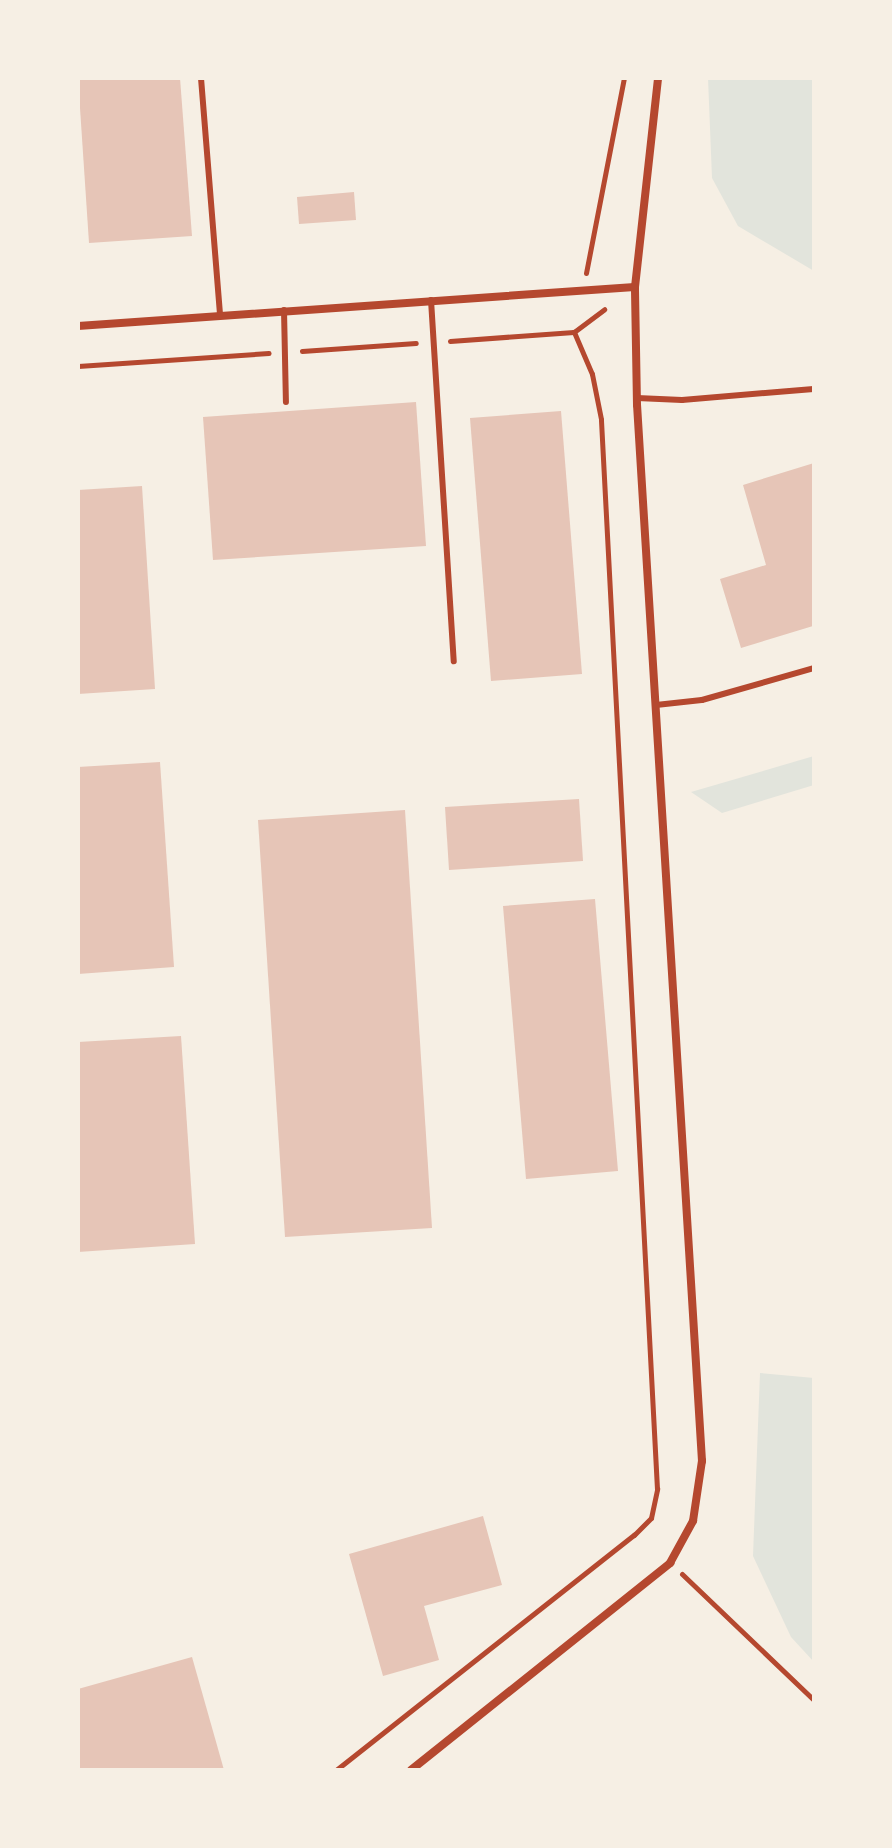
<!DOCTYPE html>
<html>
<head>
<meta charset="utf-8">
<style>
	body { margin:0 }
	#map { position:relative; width:892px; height:1848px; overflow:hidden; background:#f6efe4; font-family:"Sofia Sans Condensed",sans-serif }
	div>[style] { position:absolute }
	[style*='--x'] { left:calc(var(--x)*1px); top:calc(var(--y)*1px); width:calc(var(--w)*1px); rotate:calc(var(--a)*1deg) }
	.green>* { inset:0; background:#e2e4dc }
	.building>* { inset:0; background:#e6c5b7 }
	.path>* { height:5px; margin:-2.5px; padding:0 2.5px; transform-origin:2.5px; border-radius:2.5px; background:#b5482f }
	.service>* { height:6px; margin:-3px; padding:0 3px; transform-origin:3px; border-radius:3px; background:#b5482f }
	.minor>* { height:8px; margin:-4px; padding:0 4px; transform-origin:4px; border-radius:4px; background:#b5482f }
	span { translate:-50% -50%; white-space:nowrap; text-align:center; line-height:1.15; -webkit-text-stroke:6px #f6efe4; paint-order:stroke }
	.frame { position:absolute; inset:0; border:80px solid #f6efe4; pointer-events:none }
</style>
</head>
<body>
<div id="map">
	<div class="green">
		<i style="clip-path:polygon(708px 78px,814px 78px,814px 271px,738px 226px,712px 178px)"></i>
		<i style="clip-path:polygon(814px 756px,814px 785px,722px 813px,691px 792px)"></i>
		<i style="clip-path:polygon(760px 1373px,814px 1378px,814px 1662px,791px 1637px,753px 1556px)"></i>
	</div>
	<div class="building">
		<i style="clip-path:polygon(78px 78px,180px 78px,192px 236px,89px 243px)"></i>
		<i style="clip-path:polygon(354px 192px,356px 220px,299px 224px,297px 197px)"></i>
		<i style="clip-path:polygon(416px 402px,426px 546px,213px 560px,203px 417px)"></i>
		<i style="clip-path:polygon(561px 411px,582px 674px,491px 681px,470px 418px)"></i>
		<i style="clip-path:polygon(814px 463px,813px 626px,741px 648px,720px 579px,766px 565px,743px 485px)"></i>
		<i style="clip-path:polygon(142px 486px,155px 689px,78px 694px,78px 490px)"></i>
		<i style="clip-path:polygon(160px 762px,174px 967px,78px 974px,78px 767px)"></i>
		<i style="clip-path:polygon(579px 799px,583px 861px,449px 870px,445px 807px)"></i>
		<i style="clip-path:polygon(405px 810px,432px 1228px,285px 1237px,258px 820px)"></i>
		<i style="clip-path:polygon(595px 899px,618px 1171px,526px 1179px,503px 906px)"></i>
		<i style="clip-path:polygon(181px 1036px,195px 1244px,78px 1252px,78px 1042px)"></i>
		<i style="clip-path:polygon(483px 1516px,502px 1585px,424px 1606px,439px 1660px,383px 1676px,349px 1554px)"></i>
		<i style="clip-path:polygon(192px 1657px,224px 1770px,78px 1770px,78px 1689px)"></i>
	</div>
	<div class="path">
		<i style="--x:586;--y:273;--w:199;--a:-79"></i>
		<i style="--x:450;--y:341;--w:124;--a:-4.2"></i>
		<i style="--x:574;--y:332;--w:38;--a:-37"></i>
		<i style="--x:302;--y:351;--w:114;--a:-4"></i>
		<i style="--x:78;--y:366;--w:191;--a:-3.9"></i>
		<i style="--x:682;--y:1574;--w:182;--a:43.7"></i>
		<i style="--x:336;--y:1770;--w:380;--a:-38.3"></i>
		<i style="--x:634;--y:1535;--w:24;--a:-45"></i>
		<i style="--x:651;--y:1518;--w:30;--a:-78"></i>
		<i style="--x:657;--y:1489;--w:1071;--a:-93"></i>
		<i style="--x:601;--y:419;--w:46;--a:-101.3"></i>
		<i style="--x:592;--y:374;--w:46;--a:-113.2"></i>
	</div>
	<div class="service">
		<i style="--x:201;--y:78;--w:238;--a:85.4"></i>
		<i style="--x:431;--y:300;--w:362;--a:86.4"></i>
		<i style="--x:284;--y:310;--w:92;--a:88.8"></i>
		<i style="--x:637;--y:398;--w:45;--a:2.5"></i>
		<i style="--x:682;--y:400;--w:132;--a:-4.8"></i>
		<i style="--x:656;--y:705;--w:46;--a:-6.2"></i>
		<i style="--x:702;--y:700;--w:116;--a:-15.9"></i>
	</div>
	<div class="minor">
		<i style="--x:78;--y:326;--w:558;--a:-4.01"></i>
		<i style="--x:411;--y:1770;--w:332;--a:-38.6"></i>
		<i style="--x:670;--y:1563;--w:48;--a:-61.3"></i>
		<i style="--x:693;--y:1521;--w:61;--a:-81.5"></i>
		<i style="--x:702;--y:1461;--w:1058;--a:-93.52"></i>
		<i style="--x:637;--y:405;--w:118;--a:-91"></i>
		<i style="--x:635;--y:287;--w:210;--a:-83.7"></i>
	</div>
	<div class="frame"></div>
</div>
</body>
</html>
